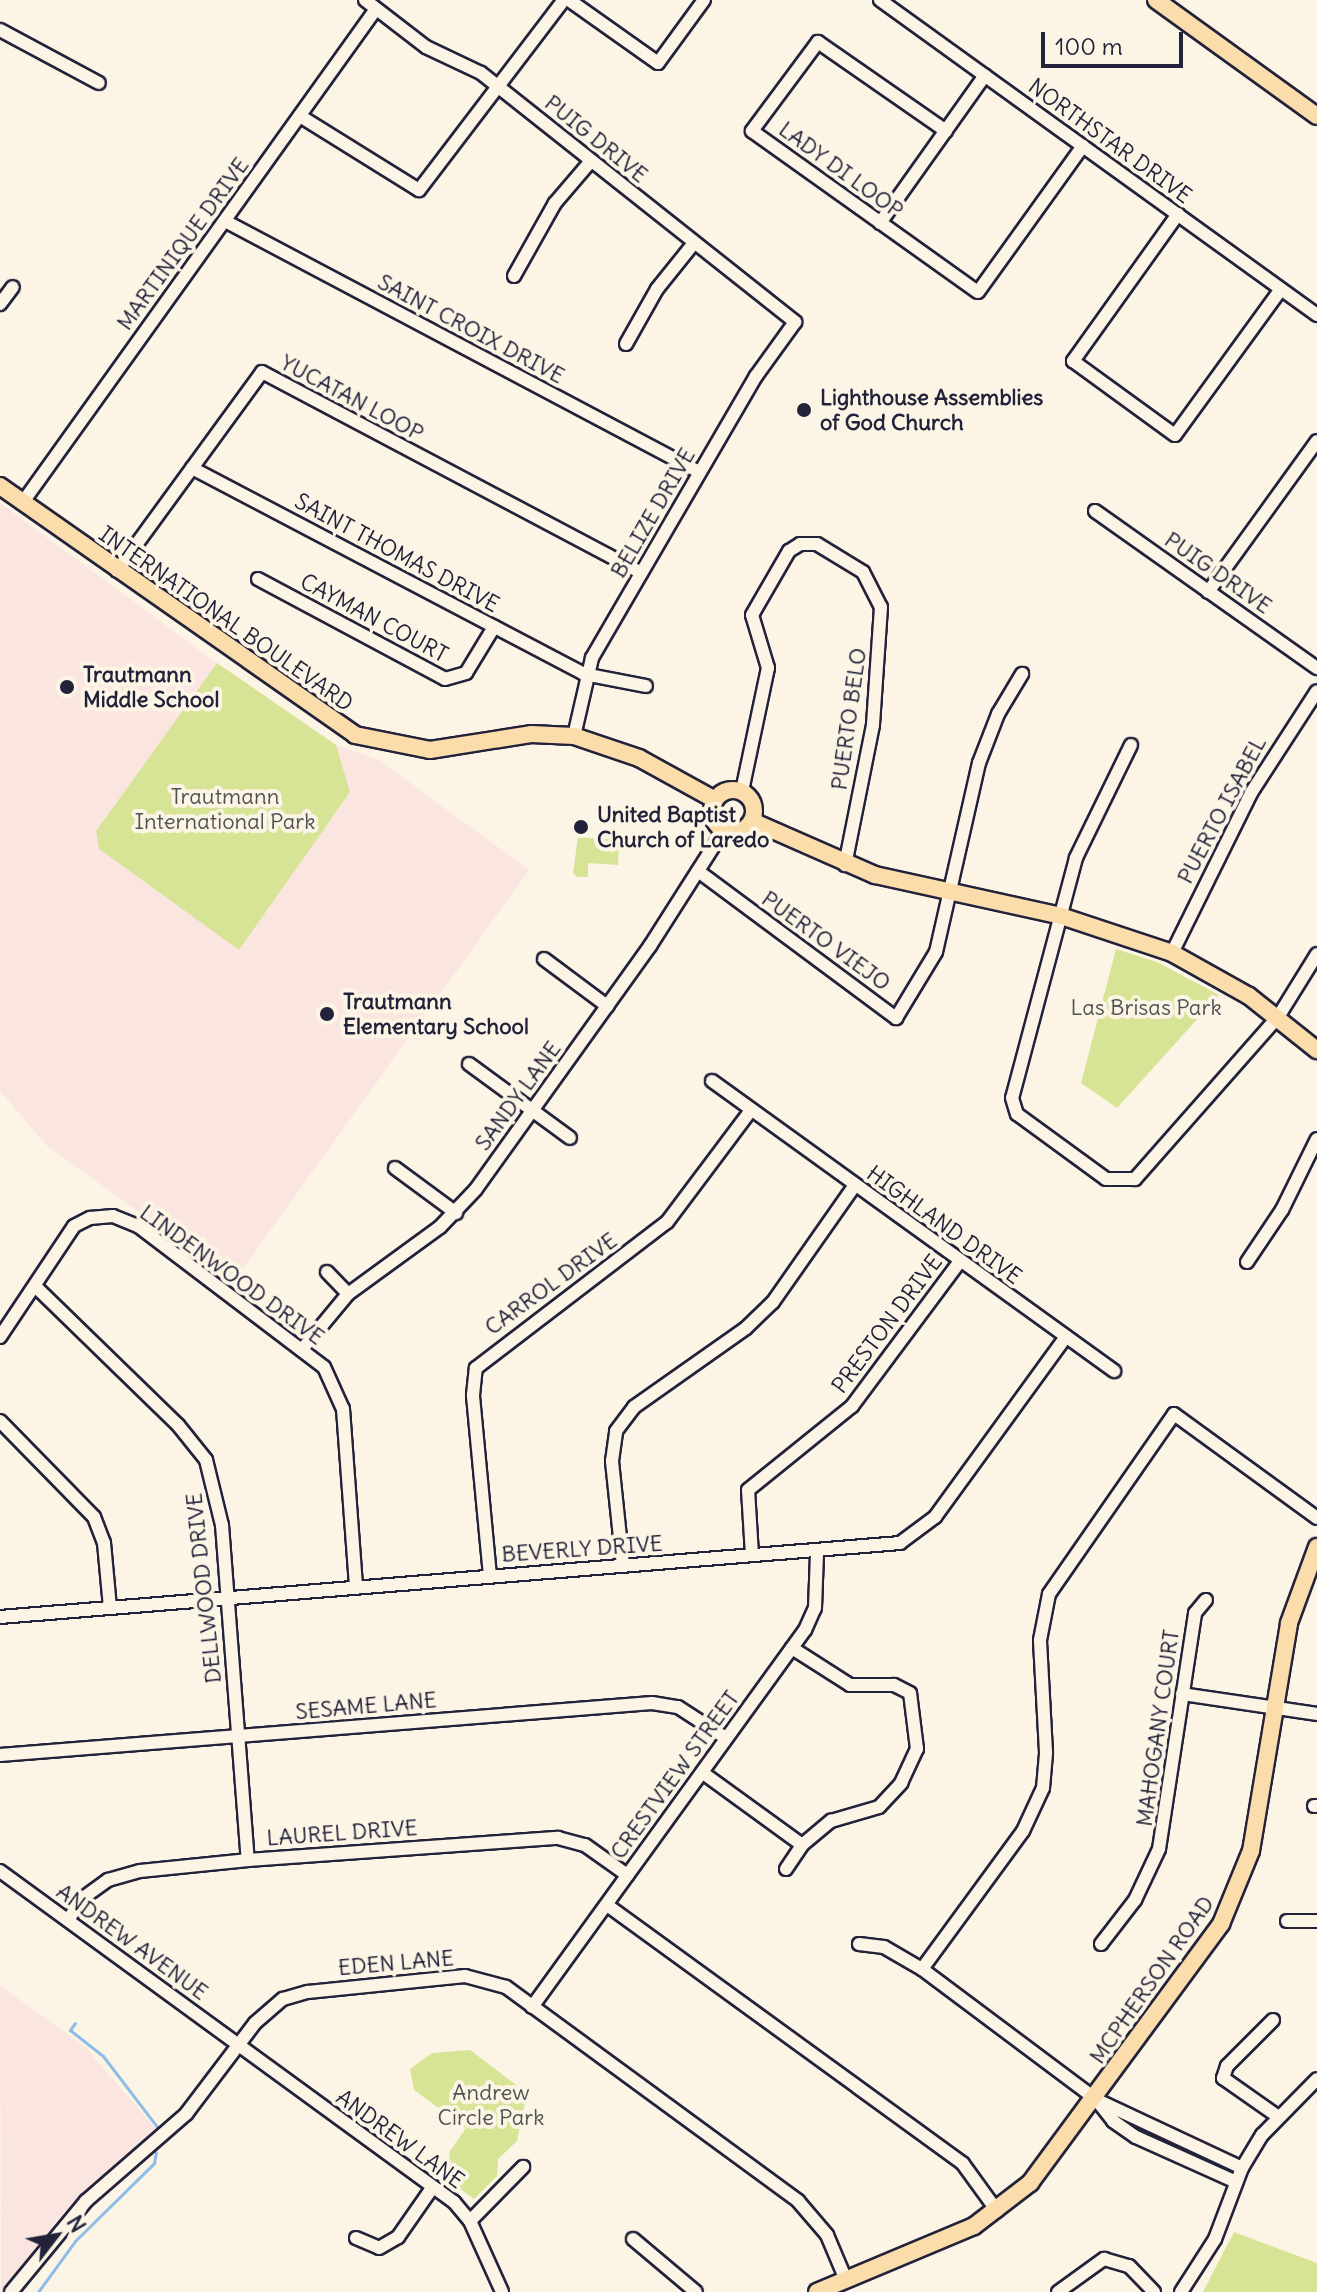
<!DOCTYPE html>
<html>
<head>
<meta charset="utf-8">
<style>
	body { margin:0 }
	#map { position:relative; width:1317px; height:2292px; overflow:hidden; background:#fcf5e5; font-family:Delius,sans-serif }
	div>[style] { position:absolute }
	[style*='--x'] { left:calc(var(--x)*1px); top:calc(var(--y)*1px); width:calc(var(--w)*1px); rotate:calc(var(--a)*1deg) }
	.built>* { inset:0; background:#fbe5e0 }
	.green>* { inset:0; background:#d7e395 }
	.stream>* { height:3px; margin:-1.5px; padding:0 1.5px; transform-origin:1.5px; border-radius:1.5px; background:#8ebde9 }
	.roads { filter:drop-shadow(2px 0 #22223b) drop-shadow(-2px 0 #22223b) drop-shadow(0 2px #22223b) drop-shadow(0 -2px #22223b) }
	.minor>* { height:12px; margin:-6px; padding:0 6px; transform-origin:6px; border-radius:6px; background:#fcf5e5 }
	.major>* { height:16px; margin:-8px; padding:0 8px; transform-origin:8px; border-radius:8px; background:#faddab }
	.major>.ring { margin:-8px; padding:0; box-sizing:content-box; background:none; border:16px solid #faddab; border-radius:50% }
	.dots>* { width:22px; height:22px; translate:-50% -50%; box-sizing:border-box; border:4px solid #fcf5e5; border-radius:50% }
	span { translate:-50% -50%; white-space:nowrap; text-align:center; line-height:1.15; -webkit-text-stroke:8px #fcf5e5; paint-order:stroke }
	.street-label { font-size:22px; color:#22223b }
	.poi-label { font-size:22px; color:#22223b; font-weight:700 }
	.left { translate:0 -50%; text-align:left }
	.park-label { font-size:22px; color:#4f5252 }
	.north { position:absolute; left:16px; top:2196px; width:80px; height:80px; -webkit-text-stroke:6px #fcf5e5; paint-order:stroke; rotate:59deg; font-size:22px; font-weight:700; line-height:32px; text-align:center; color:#22223b }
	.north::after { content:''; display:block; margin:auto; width:28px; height:36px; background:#22223b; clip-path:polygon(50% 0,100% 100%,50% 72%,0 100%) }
	.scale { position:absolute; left:1041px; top:32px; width:142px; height:36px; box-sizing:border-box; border:4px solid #22223b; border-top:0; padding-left:10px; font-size:24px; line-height:28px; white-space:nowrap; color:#22223b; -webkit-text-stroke:6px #fcf5e5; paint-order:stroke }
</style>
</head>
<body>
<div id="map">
	<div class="built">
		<i style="clip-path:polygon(0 503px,217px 663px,96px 831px,99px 849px,239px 950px,350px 792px,336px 745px,379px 760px,529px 870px,234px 1281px,46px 1145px,0 1091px)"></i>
		<i style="clip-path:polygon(0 1985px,86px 2048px,158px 2131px,72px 2203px,1px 2292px)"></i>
	</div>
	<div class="green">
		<i style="clip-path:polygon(217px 663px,336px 745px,350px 792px,239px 950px,99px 849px,96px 831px)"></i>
		<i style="clip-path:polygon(578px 837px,619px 840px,618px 865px,588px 863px,588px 877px,577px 877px,573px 873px)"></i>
		<i style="clip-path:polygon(1116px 949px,1157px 962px,1219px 995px,1117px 1108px,1081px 1083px)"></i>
		<i style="clip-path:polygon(470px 2050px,527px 2093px,517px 2141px,498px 2159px,497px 2176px,474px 2199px,436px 2171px,466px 2128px,414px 2090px,410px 2069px,432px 2053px)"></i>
		<i style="clip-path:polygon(1234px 2232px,1317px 2263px,1317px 2292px,1203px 2292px)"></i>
	</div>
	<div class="stream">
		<i style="--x:75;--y:2023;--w:9;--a:126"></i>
		<i style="--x:70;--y:2030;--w:42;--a:38.2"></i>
		<i style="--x:103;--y:2056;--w:91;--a:52.6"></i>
		<i style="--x:38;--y:2292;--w:63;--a:-54"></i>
		<i style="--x:75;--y:2241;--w:111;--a:-44.6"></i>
		<i style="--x:154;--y:2163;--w:11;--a:-80"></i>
	</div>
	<div class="roads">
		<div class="minor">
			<i style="--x:365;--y:0;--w:77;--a:37.6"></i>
			<i style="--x:426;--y:47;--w:61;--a:25.3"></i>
			<i style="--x:481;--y:73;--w:401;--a:38.4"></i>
			<i style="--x:795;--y:322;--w:67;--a:125.8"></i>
			<i style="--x:756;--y:376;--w:326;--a:120.2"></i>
			<i style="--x:592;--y:658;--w:80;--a:103"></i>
			<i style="--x:569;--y:0;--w:109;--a:35.3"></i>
			<i style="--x:658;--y:63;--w:78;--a:-53.9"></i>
			<i style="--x:880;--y:0;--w:539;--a:35.78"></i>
			<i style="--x:0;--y:30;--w:112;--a:28.2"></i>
			<i style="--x:300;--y:116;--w:140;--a:31.9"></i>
			<i style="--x:419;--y:190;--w:239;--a:-52.7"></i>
			<i style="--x:946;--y:131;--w:156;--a:-145.2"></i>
			<i style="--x:818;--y:42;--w:111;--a:126.6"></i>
			<i style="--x:752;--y:131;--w:277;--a:35.5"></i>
			<i style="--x:978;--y:292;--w:180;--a:-54.3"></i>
			<i style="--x:1178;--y:214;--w:181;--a:125.5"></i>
			<i style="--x:1073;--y:361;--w:126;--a:36"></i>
			<i style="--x:1175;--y:435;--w:180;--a:-54"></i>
			<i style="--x:225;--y:221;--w:536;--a:27.9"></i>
			<i style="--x:880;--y:223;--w:181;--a:-54.6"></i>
			<i style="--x:514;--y:276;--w:84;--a:-60.7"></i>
			<i style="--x:555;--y:203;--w:55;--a:-49.4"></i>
			<i style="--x:0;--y:304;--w:21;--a:-53"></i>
			<i style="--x:626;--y:344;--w:63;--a:-60.6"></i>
			<i style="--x:657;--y:289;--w:59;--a:-51.2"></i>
			<i style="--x:192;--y:468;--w:443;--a:27.7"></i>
			<i style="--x:584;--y:674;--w:63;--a:11"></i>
			<i style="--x:23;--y:502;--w:606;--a:-54.4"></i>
			<i style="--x:1095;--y:511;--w:272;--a:35.3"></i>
			<i style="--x:117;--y:571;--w:246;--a:-53.9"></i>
			<i style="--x:262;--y:372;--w:429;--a:27.9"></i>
			<i style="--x:258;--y:579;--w:212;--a:28.1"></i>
			<i style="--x:445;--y:679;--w:22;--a:-16"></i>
			<i style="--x:466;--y:673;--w:54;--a:-58.7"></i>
			<i style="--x:1208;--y:592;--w:186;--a:-54.2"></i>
			<i style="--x:1131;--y:745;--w:126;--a:116"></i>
			<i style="--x:1076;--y:858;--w:248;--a:104.9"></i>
			<i style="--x:1012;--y:1098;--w:17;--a:73"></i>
			<i style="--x:1017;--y:1114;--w:110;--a:36.1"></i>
			<i style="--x:1106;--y:1179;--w:29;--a:0"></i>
			<i style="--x:1135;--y:1179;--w:216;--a:-48.6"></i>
			<i style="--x:1278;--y:1017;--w:74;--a:-58.2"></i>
			<i style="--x:742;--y:791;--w:126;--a:-78.1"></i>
			<i style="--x:768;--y:668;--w:55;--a:-106.8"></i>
			<i style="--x:752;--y:615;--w:74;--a:-60"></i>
			<i style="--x:789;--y:551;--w:13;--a:-32"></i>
			<i style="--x:800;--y:544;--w:17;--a:0"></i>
			<i style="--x:817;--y:544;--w:54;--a:31.3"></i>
			<i style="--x:863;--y:572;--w:39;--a:63"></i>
			<i style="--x:881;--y:607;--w:118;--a:93.9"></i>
			<i style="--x:873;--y:725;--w:143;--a:101.3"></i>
			<i style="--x:698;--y:871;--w:247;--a:36.6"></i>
			<i style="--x:896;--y:1018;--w:77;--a:-58.8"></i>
			<i style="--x:936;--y:952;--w:194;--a:-77.2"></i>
			<i style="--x:979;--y:763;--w:53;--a:-68.8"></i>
			<i style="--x:998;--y:714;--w:47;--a:-59"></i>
			<i style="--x:1172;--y:953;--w:178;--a:-63.7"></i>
			<i style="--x:1251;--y:793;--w:121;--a:-57.1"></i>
			<i style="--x:544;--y:959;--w:79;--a:36.7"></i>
			<i style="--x:469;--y:1064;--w:125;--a:36.2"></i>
			<i style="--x:712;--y:1081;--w:496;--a:35.8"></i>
			<i style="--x:395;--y:1168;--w:76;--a:36.4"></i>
			<i style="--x:1247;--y:1262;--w:63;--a:-56.1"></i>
			<i style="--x:1282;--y:1210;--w:79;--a:-63.8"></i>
			<i style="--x:327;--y:1272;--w:30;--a:46"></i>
			<i style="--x:36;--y:1287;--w:198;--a:44.2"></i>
			<i style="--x:178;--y:1425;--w:45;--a:51.3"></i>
			<i style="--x:206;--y:1460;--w:67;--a:76.2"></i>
			<i style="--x:222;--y:1525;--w:336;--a:85.6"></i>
			<i style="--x:0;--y:1337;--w:133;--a:-56.3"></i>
			<i style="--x:74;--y:1226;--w:18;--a:-27"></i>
			<i style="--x:90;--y:1218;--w:23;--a:-5"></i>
			<i style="--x:113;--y:1216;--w:27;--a:22"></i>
			<i style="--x:138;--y:1226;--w:233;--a:37.2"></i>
			<i style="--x:324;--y:1367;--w:46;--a:65.7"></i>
			<i style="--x:343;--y:1409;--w:179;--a:85.8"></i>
			<i style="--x:304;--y:1347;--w:69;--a:-50.3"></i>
			<i style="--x:348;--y:1294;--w:114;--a:-36.1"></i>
			<i style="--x:440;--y:1227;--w:52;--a:-46.5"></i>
			<i style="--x:476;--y:1189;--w:299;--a:-54.4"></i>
			<i style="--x:650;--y:946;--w:138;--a:-57.5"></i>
			<i style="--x:0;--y:1421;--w:134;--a:45.6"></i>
			<i style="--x:94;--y:1517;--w:28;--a:69"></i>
			<i style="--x:104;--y:1543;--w:65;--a:84.7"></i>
			<i style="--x:752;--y:1555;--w:65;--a:-93.5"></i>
			<i style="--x:748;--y:1490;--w:134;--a:-38.9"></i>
			<i style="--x:852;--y:1406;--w:181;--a:-53.3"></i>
			<i style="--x:623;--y:1566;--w:106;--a:-96"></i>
			<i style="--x:612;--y:1461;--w:30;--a:-82"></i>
			<i style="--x:616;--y:1431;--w:30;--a:-53"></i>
			<i style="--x:634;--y:1407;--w:137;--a:-35.2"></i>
			<i style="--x:746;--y:1328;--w:37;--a:-44"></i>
			<i style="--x:773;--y:1302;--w:143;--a:-55"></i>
			<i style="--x:490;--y:1576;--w:182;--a:-95.4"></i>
			<i style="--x:473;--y:1395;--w:27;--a:-84"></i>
			<i style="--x:476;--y:1368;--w:240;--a:-37.4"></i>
			<i style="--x:667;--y:1222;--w:140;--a:-53.1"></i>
			<i style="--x:0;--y:1617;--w:903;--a:-4.7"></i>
			<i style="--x:900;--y:1543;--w:44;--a:-36.6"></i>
			<i style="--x:935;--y:1517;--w:223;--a:-54"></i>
			<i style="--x:1182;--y:1694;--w:136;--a:8.4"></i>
			<i style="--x:0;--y:1755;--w:654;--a:-4.56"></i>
			<i style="--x:652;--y:1703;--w:26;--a:9"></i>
			<i style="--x:678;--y:1707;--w:57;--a:32.9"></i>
			<i style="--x:703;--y:1773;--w:122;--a:36"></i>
			<i style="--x:802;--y:1845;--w:38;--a:-40"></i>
			<i style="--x:831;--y:1821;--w:50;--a:-16.3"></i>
			<i style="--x:879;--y:1807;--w:33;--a:-47"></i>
			<i style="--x:901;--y:1783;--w:38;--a:-65"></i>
			<i style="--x:917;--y:1749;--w:56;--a:-97.1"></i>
			<i style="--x:910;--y:1693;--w:18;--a:-153"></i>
			<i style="--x:894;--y:1685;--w:44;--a:180"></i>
			<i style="--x:850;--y:1685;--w:69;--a:-147.5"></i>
			<i style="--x:1314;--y:1806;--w:3;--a:0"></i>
			<i style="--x:786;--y:1869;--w:29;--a:-56"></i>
			<i style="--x:0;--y:1871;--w:562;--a:36.09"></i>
			<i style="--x:454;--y:2202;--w:25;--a:50"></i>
			<i style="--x:470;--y:2221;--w:78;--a:65.7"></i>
			<i style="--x:607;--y:1905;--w:440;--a:36"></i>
			<i style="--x:963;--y:2164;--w:58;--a:54.1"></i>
			<i style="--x:68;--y:1920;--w:27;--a:-56"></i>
			<i style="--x:83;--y:1898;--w:31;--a:-36"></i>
			<i style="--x:108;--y:1880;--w:33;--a:-16"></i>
			<i style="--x:140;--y:1871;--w:109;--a:-5.8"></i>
			<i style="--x:248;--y:1860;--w:311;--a:-4.1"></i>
			<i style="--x:558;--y:1838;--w:28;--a:15"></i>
			<i style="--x:585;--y:1845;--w:52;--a:35.5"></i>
			<i style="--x:1287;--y:1921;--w:30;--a:0"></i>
			<i style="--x:859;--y:1944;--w:25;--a:7"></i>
			<i style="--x:884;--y:1947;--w:44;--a:30.1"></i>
			<i style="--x:922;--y:1969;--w:217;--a:36.8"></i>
			<i style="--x:1096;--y:2099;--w:28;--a:52"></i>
			<i style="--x:1113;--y:2121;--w:28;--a:35"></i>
			<i style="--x:1136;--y:2137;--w:110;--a:24.2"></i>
			<i style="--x:1101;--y:1944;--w:56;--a:-52.3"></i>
			<i style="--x:1135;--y:1900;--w:56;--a:-64.8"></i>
			<i style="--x:1159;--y:1849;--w:239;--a:-81.3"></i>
			<i style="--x:1195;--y:1613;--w:17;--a:-50"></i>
			<i style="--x:922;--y:1969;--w:171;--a:-53.8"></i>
			<i style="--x:1023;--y:1831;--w:47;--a:-65.1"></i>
			<i style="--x:1043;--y:1788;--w:36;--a:-85"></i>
			<i style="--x:1046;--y:1752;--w:112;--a:-93.1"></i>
			<i style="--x:1040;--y:1640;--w:47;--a:-78.9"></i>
			<i style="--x:1049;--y:1594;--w:219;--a:-55.2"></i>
			<i style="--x:1174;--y:1414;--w:177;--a:36"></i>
			<i style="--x:532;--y:2007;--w:465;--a:-54.1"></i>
			<i style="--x:805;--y:1630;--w:24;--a:-66"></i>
			<i style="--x:815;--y:1608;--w:55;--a:-87.9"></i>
			<i style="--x:1273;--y:2020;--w:65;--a:135"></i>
			<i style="--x:1227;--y:2066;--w:13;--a:108"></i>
			<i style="--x:1223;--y:2078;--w:66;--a:35.1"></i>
			<i style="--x:1097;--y:2100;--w:160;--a:25.1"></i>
			<i style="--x:470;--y:2221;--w:76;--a:-45.5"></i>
			<i style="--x:356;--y:2238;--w:25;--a:23"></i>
			<i style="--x:379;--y:2248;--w:22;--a:-30"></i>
			<i style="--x:398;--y:2237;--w:60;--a:-55.2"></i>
			<i style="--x:633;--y:2239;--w:82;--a:40.1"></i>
			<i style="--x:11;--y:2292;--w:118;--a:-50.5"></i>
			<i style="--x:86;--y:2201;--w:133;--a:-41"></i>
			<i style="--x:186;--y:2114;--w:114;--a:-52.8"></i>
			<i style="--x:255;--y:2023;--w:37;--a:-41"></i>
			<i style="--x:283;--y:1999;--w:26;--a:-16"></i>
			<i style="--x:308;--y:1992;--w:158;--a:-5.8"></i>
			<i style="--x:465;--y:1976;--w:42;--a:15"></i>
			<i style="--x:506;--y:1987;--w:362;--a:36.2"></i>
			<i style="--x:798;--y:2201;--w:45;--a:49.5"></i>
			<i style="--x:827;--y:2235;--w:49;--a:67.1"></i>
			<i style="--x:1058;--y:2292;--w:57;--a:-35.7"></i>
			<i style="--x:1104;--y:2259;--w:26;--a:16"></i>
			<i style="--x:1129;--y:2266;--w:36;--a:46"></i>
			<i style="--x:1181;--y:2292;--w:63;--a:-57.3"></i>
			<i style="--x:1215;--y:2239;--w:76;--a:-69.2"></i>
			<i style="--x:1242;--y:2168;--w:39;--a:-59"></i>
			<i style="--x:1262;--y:2135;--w:78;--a:-45.5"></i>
		</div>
		<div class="major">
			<i style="--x:1156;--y:0;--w:198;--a:35.8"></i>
			<i style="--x:0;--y:486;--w:434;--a:35"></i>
			<i style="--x:355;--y:735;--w:76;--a:11.3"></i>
			<i style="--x:430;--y:750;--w:102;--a:-9"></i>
			<i style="--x:531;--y:734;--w:43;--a:2.7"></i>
			<i style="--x:574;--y:736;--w:69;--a:18.7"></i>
			<i style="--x:639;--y:758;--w:87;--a:28.9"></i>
			<i class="ring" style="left:712px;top:790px;width:26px;height:26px"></i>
			<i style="--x:752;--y:821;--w:134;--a:23.7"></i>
			<i style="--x:875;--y:875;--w:190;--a:12.4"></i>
			<i style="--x:1061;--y:916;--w:117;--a:18.4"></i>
			<i style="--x:1172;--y:953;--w:88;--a:29.2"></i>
			<i style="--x:1249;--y:996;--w:87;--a:38.5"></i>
			<i style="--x:817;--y:2292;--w:170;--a:-22.8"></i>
			<i style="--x:974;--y:2226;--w:71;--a:-37.5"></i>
			<i style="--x:1030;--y:2183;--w:322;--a:-53.6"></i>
			<i style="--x:1221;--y:1924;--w:79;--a:-67.7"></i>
			<i style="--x:1251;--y:1851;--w:231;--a:-80.5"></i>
			<i style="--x:1289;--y:1623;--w:81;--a:-69.8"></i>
		</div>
	</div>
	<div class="dots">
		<i style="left:804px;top:410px;background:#22223b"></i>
		<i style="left:67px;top:687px;background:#22223b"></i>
		<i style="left:581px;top:827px;background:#22223b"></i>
		<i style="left:327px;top:1014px;background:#22223b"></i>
	</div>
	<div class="street-label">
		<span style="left:596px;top:139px;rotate:39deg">PUIG DRIVE</span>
		<span style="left:1110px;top:141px;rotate:36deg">NORTHSTAR DRIVE</span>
		<span style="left:841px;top:170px;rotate:36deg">LADY DI LOOP</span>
		<span style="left:183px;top:244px;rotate:-54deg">MARTINIQUE DRIVE</span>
		<span style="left:471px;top:329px;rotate:28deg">SAINT CROIX DRIVE</span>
		<span style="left:352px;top:398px;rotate:28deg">YUCATAN LOOP</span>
		<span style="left:653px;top:513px;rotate:-60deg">BELIZE DRIVE</span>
		<span style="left:397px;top:553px;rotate:28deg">SAINT THOMAS DRIVE</span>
		<span style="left:1218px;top:573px;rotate:35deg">PUIG DRIVE</span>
		<span style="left:374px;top:618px;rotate:28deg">CAYMAN COURT</span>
		<span style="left:226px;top:619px;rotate:35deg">INTERNATIONAL BOULEVARD</span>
		<span style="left:849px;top:719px;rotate:-82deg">PUERTO BELO</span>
		<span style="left:1222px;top:810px;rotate:-62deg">PUERTO ISABEL</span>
		<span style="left:826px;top:941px;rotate:36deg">PUERTO VIEJO</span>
		<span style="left:518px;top:1096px;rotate:-54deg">SANDY LANE</span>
		<span style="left:944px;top:1225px;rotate:36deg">HIGHLAND DRIVE</span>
		<span style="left:232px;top:1275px;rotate:36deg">LINDENWOOD DRIVE</span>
		<span style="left:551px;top:1284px;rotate:-36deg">CARROL DRIVE</span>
		<span style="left:887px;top:1324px;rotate:-53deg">PRESTON DRIVE</span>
		<span style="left:582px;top:1549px;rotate:-4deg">BEVERLY DRIVE</span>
		<span style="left:204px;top:1588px;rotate:-96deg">DELLWOOD DRIVE</span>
		<span style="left:366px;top:1706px;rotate:-5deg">SESAME LANE</span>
		<span style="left:1158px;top:1728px;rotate:-82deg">MAHOGANY COURT</span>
		<span style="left:675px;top:1775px;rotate:-54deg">CRESTVIEW STREET</span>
		<span style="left:342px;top:1833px;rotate:-4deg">LAUREL DRIVE</span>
		<span style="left:132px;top:1942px;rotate:36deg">ANDREW AVENUE</span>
		<span style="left:396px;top:1963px;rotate:-5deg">EDEN LANE</span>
		<span style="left:1152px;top:1980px;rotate:-55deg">MCPHERSON ROAD</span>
		<span style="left:400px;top:2139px;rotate:36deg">ANDREW LANE</span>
	</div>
	<div class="poi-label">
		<span class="left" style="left:820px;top:410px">Lighthouse Assemblies<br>of God Church</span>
		<span class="left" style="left:83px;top:687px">Trautmann<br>Middle School</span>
		<span class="left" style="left:597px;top:827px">United Baptist<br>Church of Laredo</span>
		<span class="left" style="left:343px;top:1014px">Trautmann<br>Elementary School</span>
	</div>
	<div class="park-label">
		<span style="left:225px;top:809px">Trautmann<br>International Park</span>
		<span style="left:1146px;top:1008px">Las Brisas Park</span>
		<span style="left:491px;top:2105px">Andrew<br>Circle Park</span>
	</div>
	<div class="north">N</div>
	<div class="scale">100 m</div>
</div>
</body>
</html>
